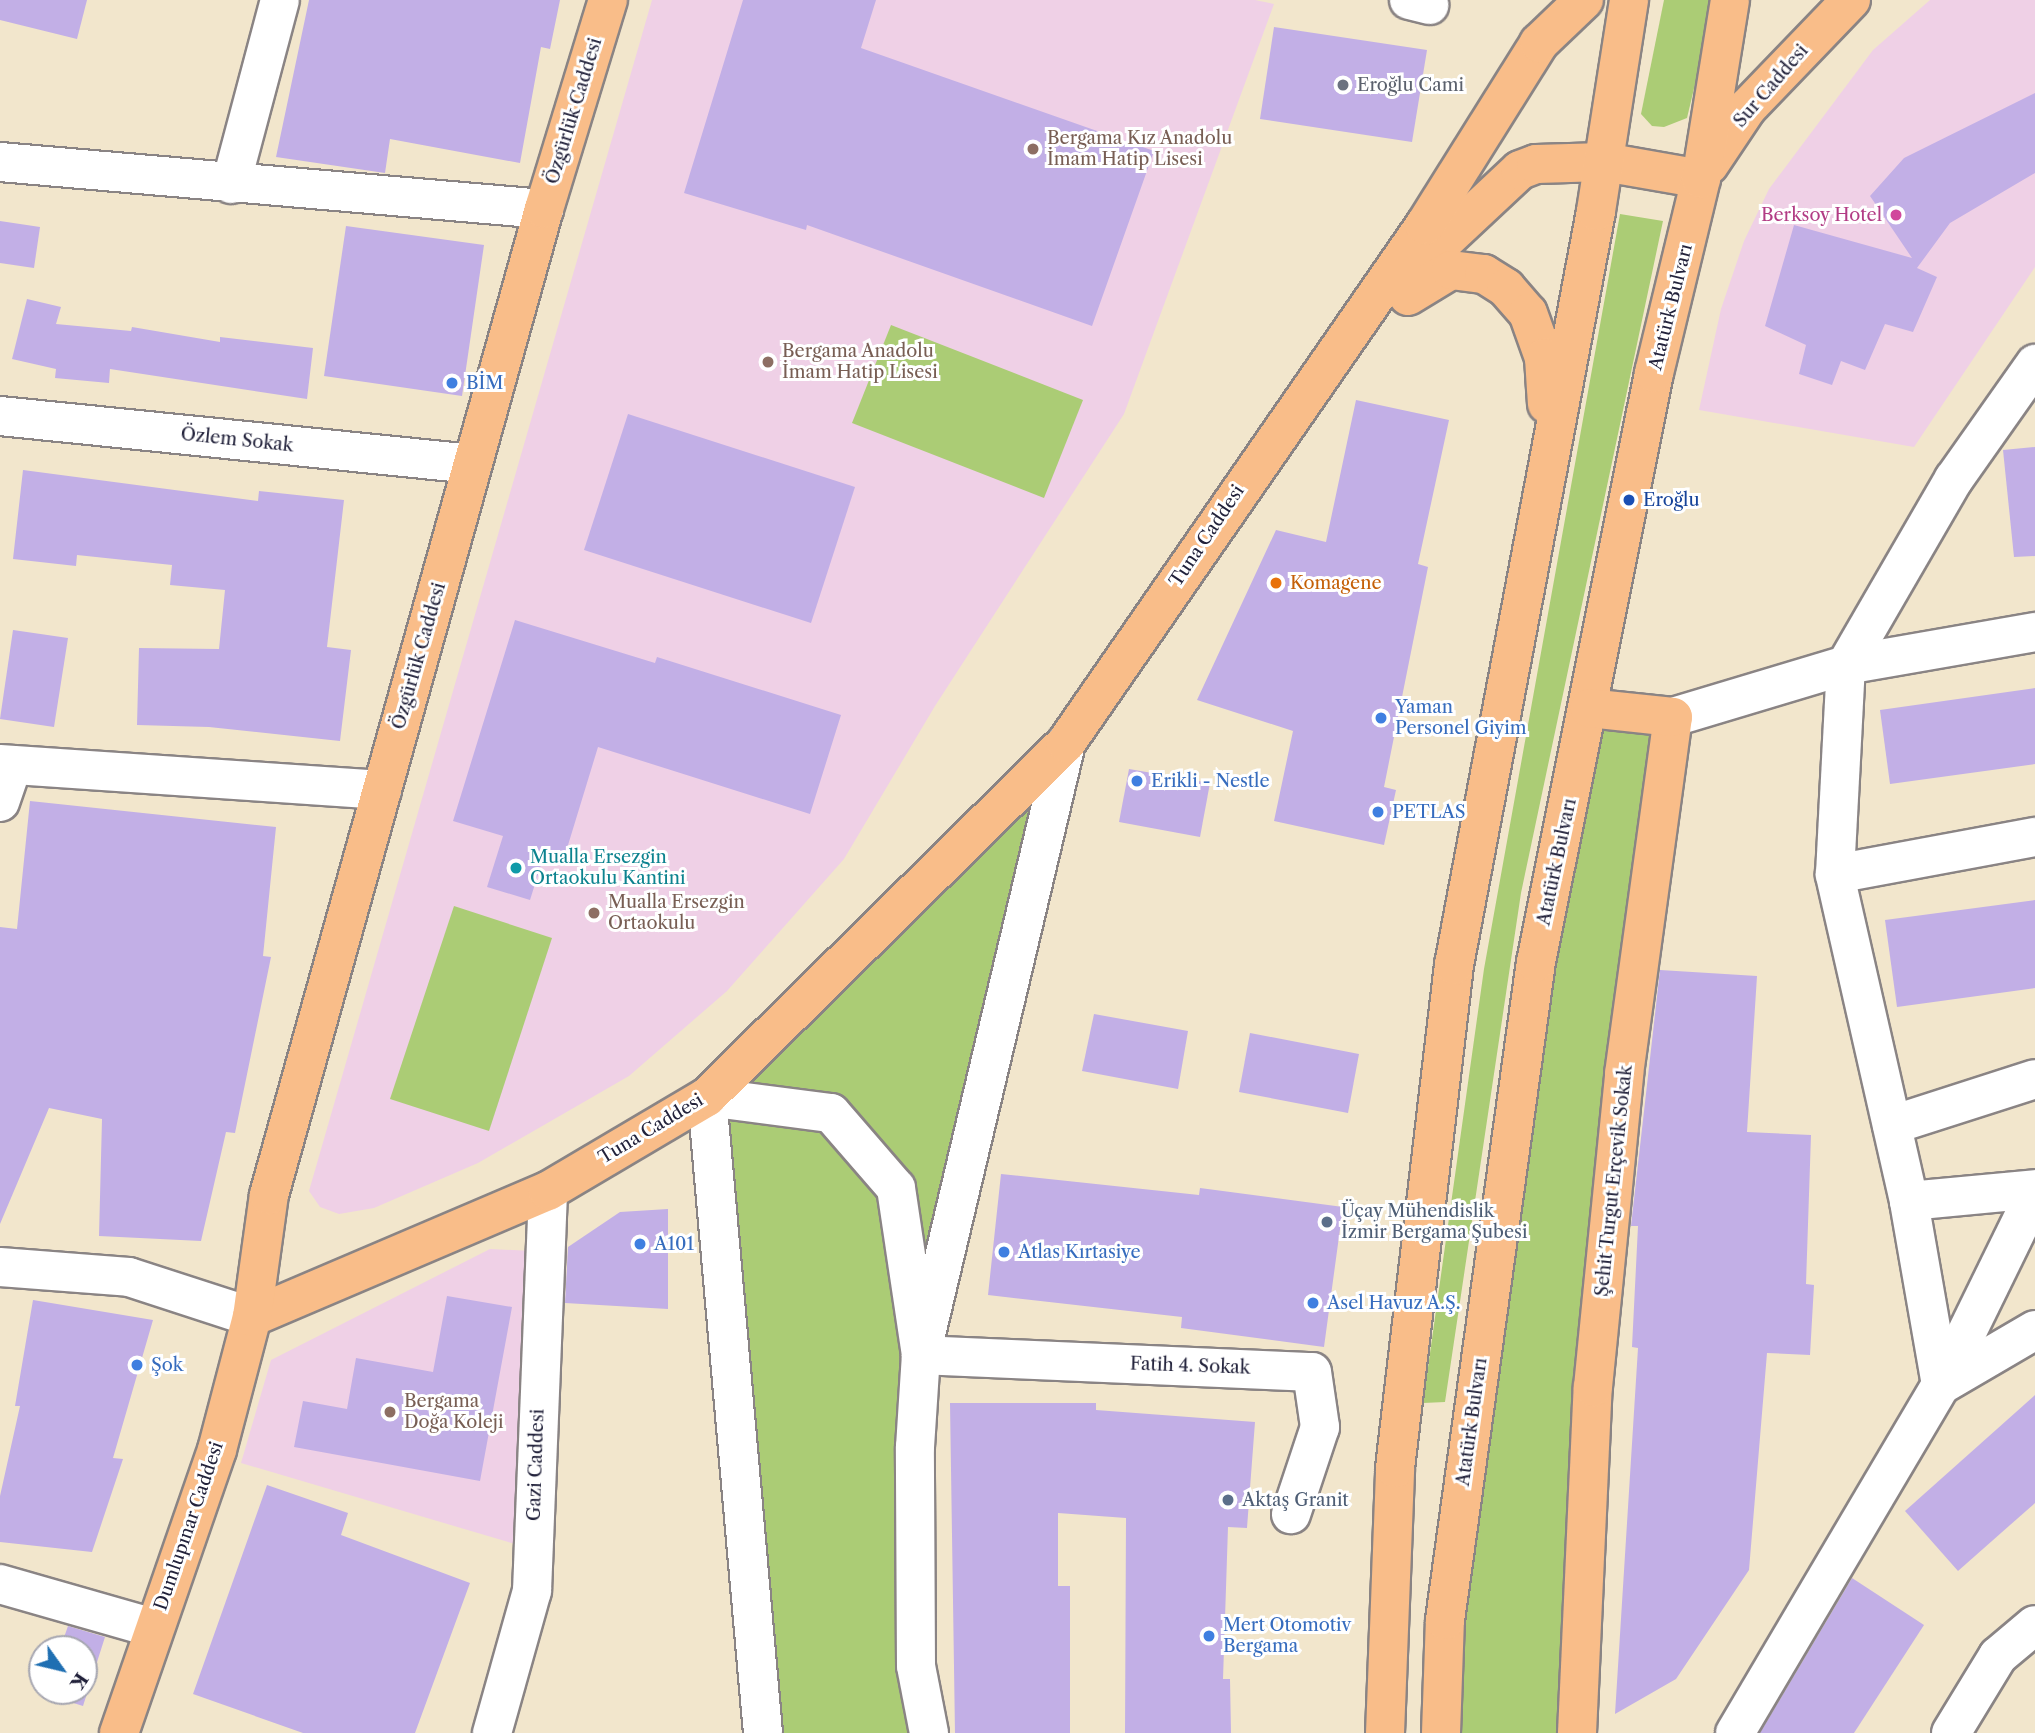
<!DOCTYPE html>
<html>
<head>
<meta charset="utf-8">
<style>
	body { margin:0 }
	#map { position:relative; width:2035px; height:1733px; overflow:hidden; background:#f2e6cc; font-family:"Libre Caslon Text",serif }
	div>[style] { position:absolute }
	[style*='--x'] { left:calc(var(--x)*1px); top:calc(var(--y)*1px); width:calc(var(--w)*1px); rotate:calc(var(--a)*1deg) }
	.built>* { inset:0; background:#efd0e6 }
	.green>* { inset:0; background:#abcc75 }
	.building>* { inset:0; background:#c2afe6 }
	.roads { filter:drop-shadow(2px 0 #8a8484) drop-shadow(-2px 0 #8a8484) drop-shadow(0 2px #8a8484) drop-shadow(0 -2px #8a8484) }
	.minor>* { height:38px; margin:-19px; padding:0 19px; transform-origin:19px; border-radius:19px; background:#fff }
	.major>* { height:38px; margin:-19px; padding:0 19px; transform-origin:19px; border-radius:19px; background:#f9bd89 }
	.dots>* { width:19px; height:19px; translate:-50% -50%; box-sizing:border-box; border:4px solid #fff; border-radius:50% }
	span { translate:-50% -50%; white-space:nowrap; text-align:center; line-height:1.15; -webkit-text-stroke:6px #fff; paint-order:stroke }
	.worship-label { font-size:18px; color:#5b616d }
	.left { translate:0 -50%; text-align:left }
	.street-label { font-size:18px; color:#22223b }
	.education-label { font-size:18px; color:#785e54 }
	.hotel-label { font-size:18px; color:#b23c85 }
	.right { translate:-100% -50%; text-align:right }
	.shop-label { font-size:18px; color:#366cbe }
	.transit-label { font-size:18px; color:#164399 }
	.food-label { font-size:18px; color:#c56008 }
	.culture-label { font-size:18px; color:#0d838f }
	.service-label { font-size:18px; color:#4e5e75 }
	.north { position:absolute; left:28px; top:1635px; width:70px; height:70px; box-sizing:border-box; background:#fff; border:2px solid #a7a7b1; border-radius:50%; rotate:124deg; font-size:19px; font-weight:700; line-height:28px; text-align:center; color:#22223b }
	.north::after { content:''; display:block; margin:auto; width:24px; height:32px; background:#1f6fb2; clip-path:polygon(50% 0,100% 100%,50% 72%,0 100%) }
</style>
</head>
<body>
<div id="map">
	<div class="built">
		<i style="clip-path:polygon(652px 0,1255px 0,1274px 4px,1124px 414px,935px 706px,844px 859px,727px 991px,629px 1076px,478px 1163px,374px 1208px,339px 1214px,320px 1207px,309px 1191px)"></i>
		<i style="clip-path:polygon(1930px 0,2035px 0,2035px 267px,1914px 447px,1699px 410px,1721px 309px,1744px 241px,1769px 189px,1873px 50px)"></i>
		<i style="clip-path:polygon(490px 1249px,533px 1251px,515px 1544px,241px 1463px,271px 1360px)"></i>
	</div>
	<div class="green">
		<i style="clip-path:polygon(1664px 0,1715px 0,1687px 118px,1664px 127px,1652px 126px,1641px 114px)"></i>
		<i style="clip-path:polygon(1620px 214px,1663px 221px,1521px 893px,1445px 1402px,1423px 1403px,1484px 969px)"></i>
		<i style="clip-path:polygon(891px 325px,1083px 400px,1044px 498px,852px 423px)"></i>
		<i style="clip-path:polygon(1589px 708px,1673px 717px,1577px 1733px,1441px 1733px)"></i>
		<i style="clip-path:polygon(1066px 743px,921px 1355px,928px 1733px,763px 1733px,707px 1097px)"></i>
		<i style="clip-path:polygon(454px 906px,552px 938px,489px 1131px,390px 1099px)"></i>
	</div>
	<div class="building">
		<i style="clip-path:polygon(0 0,87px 0,77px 39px,0 20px)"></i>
		<i style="clip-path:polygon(309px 0,560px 0,550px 49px,541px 47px,520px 163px,390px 139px,385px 173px,276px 157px)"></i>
		<i style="clip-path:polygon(743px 0,876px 0,861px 48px,1154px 151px,1092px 326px,807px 225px,806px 230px,684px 193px)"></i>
		<i style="clip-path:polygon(1274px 27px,1427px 50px,1412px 142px,1260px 119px)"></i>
		<i style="clip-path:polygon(2035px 93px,2035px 173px,1950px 223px,1917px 268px,1937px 277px,1913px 332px,1885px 324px,1865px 370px,1841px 361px,1832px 385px,1799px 374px,1806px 345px,1765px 326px,1794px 225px,1912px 258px,1870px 196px,1904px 158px)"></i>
		<i style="clip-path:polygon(0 221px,40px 227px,34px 268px,0 263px)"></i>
		<i style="clip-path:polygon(346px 226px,484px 245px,462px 396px,324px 376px)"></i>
		<i style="clip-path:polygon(27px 299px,61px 307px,56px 324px,131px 331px,132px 327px,220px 342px,220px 337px,313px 348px,307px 399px,110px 369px,109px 383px,55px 378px,56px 369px,12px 359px)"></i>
		<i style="clip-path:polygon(1356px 400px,1449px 420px,1418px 564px,1428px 567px,1384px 787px,1396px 790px,1384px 845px,1274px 821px,1293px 731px,1197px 700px,1276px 530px,1326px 542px)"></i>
		<i style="clip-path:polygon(628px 414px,855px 487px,811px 623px,584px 550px)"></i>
		<i style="clip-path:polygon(2035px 447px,2035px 556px,2014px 557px,2003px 450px)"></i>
		<i style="clip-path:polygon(23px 470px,258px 501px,259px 491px,344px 500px,327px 647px,351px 650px,340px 741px,209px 727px,137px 725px,139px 648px,219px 649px,225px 590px,170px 585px,172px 565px,77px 555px,76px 566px,13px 559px)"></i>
		<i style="clip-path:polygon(515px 620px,655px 663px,657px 657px,841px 715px,810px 814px,598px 747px,565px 855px,546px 849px,530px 900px,487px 887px,503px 836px,453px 821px)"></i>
		<i style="clip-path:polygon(13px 630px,68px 638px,54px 727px,0 719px)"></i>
		<i style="clip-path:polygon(2035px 688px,2035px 764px,1890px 784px,1880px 710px)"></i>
		<i style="clip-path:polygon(1129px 769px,1210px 783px,1200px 837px,1119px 822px)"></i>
		<i style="clip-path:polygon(30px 801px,276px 827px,263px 956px,271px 957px,235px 1133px,226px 1132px,201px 1241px,99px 1236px,102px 1119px,49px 1108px,0 1224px,0 927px,17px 929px)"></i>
		<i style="clip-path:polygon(2035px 900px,2035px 988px,1897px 1007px,1885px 920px)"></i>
		<i style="clip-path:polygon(1660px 970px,1757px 976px,1747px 1132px,1811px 1135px,1806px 1284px,1814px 1285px,1810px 1355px,1767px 1353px,1749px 1570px,1676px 1679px,1615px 1714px,1638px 1348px,1632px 1347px,1638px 1226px,1631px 1226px)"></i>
		<i style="clip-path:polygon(1094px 1014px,1188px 1031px,1178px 1089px,1082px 1071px)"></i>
		<i style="clip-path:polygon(1250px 1033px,1359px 1054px,1348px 1113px,1239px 1092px)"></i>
		<i style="clip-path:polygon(1001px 1174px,1199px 1195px,1200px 1188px,1343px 1207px,1324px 1347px,1181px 1328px,1182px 1317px,988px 1295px)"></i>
		<i style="clip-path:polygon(668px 1209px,668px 1309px,565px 1303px,568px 1247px,620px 1212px)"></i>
		<i style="clip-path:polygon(447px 1296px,512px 1307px,480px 1481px,294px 1447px,303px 1401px,347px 1409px,356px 1358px,433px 1372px)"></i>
		<i style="clip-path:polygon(33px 1300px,153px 1320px,113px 1458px,123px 1459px,92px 1552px,0 1542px,0 1496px,20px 1406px,15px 1406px)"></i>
		<i style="clip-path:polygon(2035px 1395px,2035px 1503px,1958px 1571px,1905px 1511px)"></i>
		<i style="clip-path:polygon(950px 1403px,1096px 1403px,1096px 1410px,1255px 1422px,1247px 1528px,1228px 1527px,1223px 1679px,1230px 1679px,1231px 1733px,1125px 1733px,1126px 1518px,1058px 1513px,1058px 1586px,1070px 1586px,1070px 1733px,955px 1733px)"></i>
		<i style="clip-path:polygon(267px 1485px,348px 1513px,341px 1535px,470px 1583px,415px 1733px,303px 1733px,193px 1694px)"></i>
		<i style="clip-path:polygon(1852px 1578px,1924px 1625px,1854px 1733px,1760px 1733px)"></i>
		<i style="clip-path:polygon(68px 1626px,105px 1637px,83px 1706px,45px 1694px,84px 1691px,84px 1649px,60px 1649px)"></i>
	</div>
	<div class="roads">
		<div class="minor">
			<i style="--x:1409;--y:0;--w:21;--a:14"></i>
			<i style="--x:0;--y:162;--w:546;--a:4.94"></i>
			<i style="--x:231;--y:184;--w:190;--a:-75.1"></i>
			<i style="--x:0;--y:416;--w:475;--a:5.8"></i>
			<i style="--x:1673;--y:717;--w:181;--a:-16.7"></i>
			<i style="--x:1846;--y:665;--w:192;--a:-9.9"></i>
			<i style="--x:0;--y:764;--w:383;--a:3.9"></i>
			<i style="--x:0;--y:802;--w:39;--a:-71"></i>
			<i style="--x:1835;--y:874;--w:203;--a:-10.5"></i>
			<i style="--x:1892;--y:1125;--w:150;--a:-17.8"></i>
			<i style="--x:1909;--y:1201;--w:127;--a:-5.4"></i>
			<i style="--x:0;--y:1267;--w:129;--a:4.4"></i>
			<i style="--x:129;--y:1277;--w:129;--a:18"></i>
			<i style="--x:1941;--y:1385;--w:187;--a:-99.9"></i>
			<i style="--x:1909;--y:1201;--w:335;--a:-102.8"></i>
			<i style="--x:1835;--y:874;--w:209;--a:-87"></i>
			<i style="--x:1846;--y:665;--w:215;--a:-59.9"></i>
			<i style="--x:1954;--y:479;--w:141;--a:-54.8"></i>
			<i style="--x:1941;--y:1385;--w:109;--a:-30.3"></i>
			<i style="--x:0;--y:1584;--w:159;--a:16"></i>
			<i style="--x:492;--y:1733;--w:148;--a:-74.3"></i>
			<i style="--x:532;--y:1591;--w:400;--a:-87.7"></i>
			<i style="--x:763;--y:1733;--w:638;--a:-95.03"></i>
			<i style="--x:707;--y:1097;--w:125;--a:7.4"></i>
			<i style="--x:831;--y:1113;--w:99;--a:49.1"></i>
			<i style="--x:896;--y:1188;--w:169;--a:81.5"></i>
			<i style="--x:921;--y:1355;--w:391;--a:2.5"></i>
			<i style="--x:1312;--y:1372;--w:56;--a:81.7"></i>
			<i style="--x:1320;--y:1427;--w:92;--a:108.4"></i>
			<i style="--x:929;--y:1733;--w:68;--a:-101"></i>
			<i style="--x:916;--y:1666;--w:219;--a:-90.3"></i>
			<i style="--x:915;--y:1447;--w:92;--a:-86.3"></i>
			<i style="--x:921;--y:1355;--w:629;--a:-76.67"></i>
			<i style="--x:1735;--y:1733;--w:404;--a:-59.4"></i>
			<i style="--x:1941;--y:1385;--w:214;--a:-63.9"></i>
			<i style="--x:1951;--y:1733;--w:90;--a:-58.6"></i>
			<i style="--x:1998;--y:1656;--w:48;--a:-40"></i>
		</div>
		<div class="major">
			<i style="--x:1709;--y:165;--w:69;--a:-56.3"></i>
			<i style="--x:1747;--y:108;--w:150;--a:-46.1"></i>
			<i style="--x:1411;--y:272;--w:149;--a:-43.1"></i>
			<i style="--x:1520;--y:170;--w:17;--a:-21"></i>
			<i style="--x:1536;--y:164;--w:68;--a:-1.7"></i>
			<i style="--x:1604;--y:162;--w:98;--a:9.9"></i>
			<i style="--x:1408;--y:296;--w:50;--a:-31.2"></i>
			<i style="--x:1451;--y:270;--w:33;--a:7"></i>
			<i style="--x:1484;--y:274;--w:26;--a:32"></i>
			<i style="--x:1506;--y:288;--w:33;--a:49"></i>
			<i style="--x:1528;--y:313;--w:48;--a:70.4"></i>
			<i style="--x:1544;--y:358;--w:46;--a:86.3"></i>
			<i style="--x:252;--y:1317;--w:322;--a:-23.1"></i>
			<i style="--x:548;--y:1191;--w:185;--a:-30.6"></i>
			<i style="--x:707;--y:1097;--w:504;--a:-44.6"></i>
			<i style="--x:1066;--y:743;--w:630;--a:-55.28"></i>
			<i style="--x:1425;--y:225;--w:215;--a:-57.9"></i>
			<i style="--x:1539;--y:43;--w:62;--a:-43.7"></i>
			<i style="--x:119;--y:1733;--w:299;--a:-70.9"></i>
			<i style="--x:217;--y:1450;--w:138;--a:-75.3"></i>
			<i style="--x:252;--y:1317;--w:123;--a:-82.1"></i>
			<i style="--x:269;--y:1195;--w:1024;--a:-74.42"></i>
			<i style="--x:544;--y:209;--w:219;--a:-73"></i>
			<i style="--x:1385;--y:1733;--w:265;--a:-87.8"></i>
			<i style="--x:1395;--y:1468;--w:506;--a:-83.31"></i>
			<i style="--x:1454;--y:965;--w:767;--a:-79.33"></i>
			<i style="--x:1596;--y:211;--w:214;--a:-81.1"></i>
			<i style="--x:1441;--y:1733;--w:113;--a:-88"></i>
			<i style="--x:1445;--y:1620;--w:664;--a:-82.13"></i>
			<i style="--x:1536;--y:962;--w:601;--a:-78.67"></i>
			<i style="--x:1654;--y:373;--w:200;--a:-76.4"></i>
			<i style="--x:1701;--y:179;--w:181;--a:-80.8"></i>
			<i style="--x:1577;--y:1733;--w:346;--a:-87.4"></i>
			<i style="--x:1593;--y:1387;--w:315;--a:-84.3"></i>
			<i style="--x:1624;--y:1074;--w:360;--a:-82.2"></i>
			<i style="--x:1673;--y:717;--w:84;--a:-173.9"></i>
		</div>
	</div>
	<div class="dots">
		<i style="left:1343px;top:85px;background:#6b7280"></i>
		<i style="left:1033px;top:149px;background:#8d6e63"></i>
		<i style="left:1896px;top:215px;background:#d1479c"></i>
		<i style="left:768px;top:362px;background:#8d6e63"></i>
		<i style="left:452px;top:383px;background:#3f7fe0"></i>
		<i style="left:1629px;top:500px;background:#1a4fb4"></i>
		<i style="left:1276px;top:583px;background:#e8710a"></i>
		<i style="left:1381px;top:718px;background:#3f7fe0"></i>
		<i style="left:1137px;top:781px;background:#3f7fe0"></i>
		<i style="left:1378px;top:812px;background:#3f7fe0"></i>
		<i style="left:516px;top:868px;background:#0f9aa8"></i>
		<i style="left:594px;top:913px;background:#8d6e63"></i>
		<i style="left:1327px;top:1222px;background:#5c6f8a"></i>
		<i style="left:640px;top:1244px;background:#3f7fe0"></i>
		<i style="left:1004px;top:1252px;background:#3f7fe0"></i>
		<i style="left:1313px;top:1303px;background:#3f7fe0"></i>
		<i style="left:137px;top:1365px;background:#3f7fe0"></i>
		<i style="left:390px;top:1412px;background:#8d6e63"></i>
		<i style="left:1228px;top:1500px;background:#5c6f8a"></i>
		<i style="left:1209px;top:1636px;background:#3f7fe0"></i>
	</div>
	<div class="worship-label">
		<span class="left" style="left:1357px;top:85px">Eroğlu Cami</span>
	</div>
	<div class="street-label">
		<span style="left:1771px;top:86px;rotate:-49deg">Sur Caddesi</span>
		<span style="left:574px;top:111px;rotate:-73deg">Özgürlük Caddesi</span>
		<span style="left:1671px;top:307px;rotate:-76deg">Atatürk Bulvarı</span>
		<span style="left:237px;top:440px;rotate:6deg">Özlem Sokak</span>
		<span style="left:1207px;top:536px;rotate:-56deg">Tuna Caddesi</span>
		<span style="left:419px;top:656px;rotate:-74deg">Özgürlük Caddesi</span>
		<span style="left:1557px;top:862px;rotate:-78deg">Atatürk Bulvarı</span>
		<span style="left:651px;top:1129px;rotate:-31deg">Tuna Caddesi</span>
		<span style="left:1614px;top:1181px;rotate:-84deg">Şehit Turgut Erçevik Sokak</span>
		<span style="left:1190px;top:1366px;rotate:2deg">Fatih 4. Sokak</span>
		<span style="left:1472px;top:1422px;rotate:-82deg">Atatürk Bulvarı</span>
		<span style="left:536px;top:1465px;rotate:-88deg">Gazi Caddesi</span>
		<span style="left:189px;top:1526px;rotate:-71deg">Dumlupınar Caddesi</span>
	</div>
	<div class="education-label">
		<span class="left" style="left:1047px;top:149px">Bergama Kız Anadolu<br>İmam Hatip Lisesi</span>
		<span class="left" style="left:782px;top:362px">Bergama Anadolu<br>İmam Hatip Lisesi</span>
		<span class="left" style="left:608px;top:913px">Mualla Ersezgin<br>Ortaokulu</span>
		<span class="left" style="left:404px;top:1412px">Bergama<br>Doğa Koleji</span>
	</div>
	<div class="hotel-label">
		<span class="right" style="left:1882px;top:215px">Berksoy Hotel</span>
	</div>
	<div class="shop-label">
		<span class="left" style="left:466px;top:383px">BİM</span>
		<span class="left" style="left:1395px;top:718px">Yaman<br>Personel Giyim</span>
		<span class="left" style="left:1151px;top:781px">Erikli - Nestle</span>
		<span class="left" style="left:1392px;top:812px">PETLAS</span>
		<span class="left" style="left:654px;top:1244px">A101</span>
		<span class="left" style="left:1018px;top:1252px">Atlas Kırtasiye</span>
		<span class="left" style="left:1327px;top:1303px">Asel Havuz A.Ş.</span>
		<span class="left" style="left:151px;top:1365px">Şok</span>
		<span class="left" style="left:1223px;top:1636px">Mert Otomotiv<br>Bergama</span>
	</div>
	<div class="transit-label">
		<span class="left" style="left:1643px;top:500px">Eroğlu</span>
	</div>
	<div class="food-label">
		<span class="left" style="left:1290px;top:583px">Komagene</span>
	</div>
	<div class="culture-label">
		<span class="left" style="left:530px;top:868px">Mualla Ersezgin<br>Ortaokulu Kantini</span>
	</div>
	<div class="service-label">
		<span class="left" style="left:1341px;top:1222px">Üçay Mühendislik<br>İzmir Bergama Şubesi</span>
		<span class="left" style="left:1242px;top:1500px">Aktaş Granit</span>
	</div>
	<div class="north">K</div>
</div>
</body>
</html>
